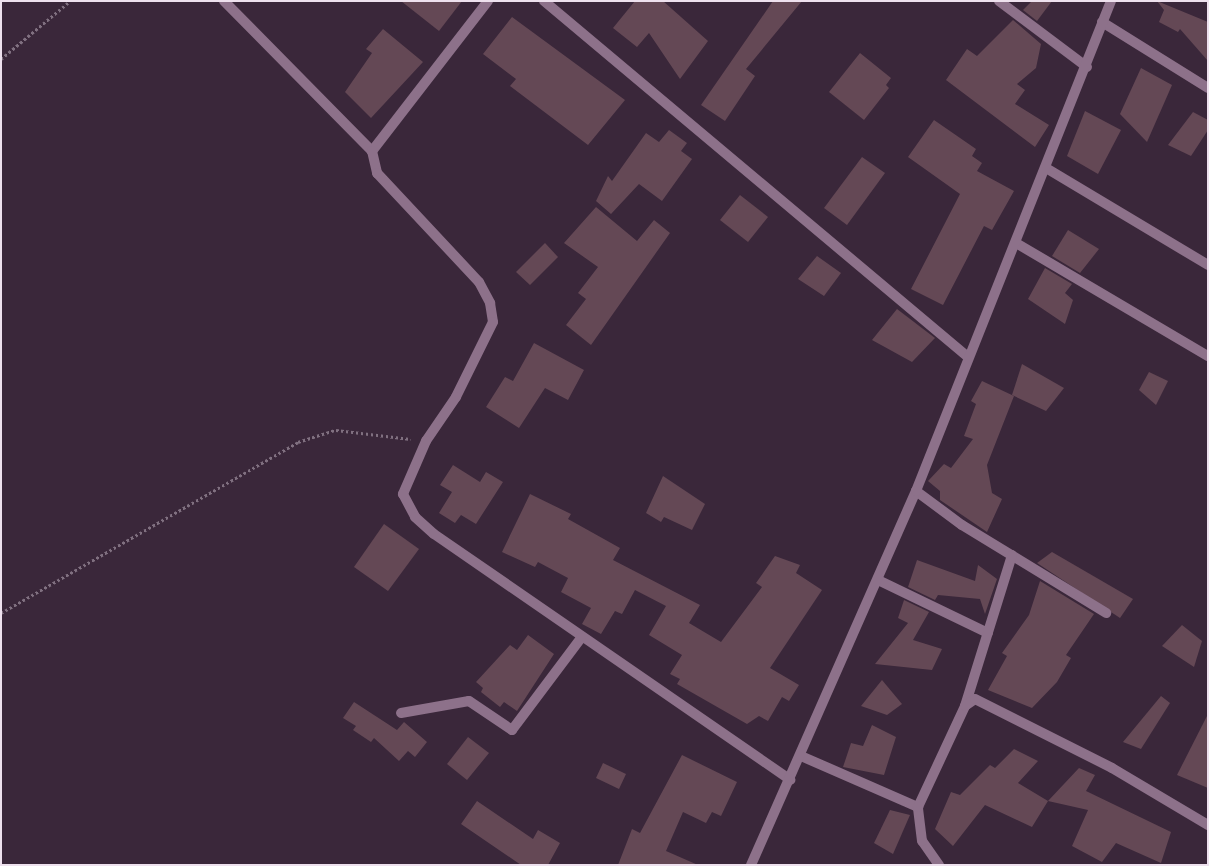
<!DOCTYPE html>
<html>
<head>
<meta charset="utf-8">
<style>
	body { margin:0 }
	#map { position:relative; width:1209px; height:866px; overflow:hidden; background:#3a273a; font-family:"Varela Round",sans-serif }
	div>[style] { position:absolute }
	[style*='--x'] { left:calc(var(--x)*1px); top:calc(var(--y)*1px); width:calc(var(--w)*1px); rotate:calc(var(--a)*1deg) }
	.building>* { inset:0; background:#644855 }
	.path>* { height:3px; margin-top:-1.5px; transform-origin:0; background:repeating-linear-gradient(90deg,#807080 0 2.5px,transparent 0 5px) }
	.minor>* { height:10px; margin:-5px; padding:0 5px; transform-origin:5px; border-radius:5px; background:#8d718a }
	span { translate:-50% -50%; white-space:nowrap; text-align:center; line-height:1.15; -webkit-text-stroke:5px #3a273a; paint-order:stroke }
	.frame { position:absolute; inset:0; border:2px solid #eee1ee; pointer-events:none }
</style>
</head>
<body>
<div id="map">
	<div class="building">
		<i style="clip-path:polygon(401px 1px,462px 1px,439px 31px)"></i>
		<i style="clip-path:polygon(635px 1px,663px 1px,708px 41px,680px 79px,649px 33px,637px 47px,613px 28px)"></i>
		<i style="clip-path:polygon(773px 1px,802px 1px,746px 69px,755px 76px,725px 121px,701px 105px)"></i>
		<i style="clip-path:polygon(1032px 1px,1052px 1px,1037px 21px,1023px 10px)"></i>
		<i style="clip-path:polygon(1157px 1px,1208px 22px,1208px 61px,1180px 29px,1178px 32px,1159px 22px,1164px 10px)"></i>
		<i style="clip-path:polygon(512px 17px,625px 100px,588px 145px,510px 86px,516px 79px,483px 54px)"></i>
		<i style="clip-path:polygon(1013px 20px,1041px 44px,1036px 68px,1017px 84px,1025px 90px,1015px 104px,1049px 125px,1035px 147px,946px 80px,967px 49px,977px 56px)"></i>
		<i style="clip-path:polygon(383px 29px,423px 62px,371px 118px,345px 92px,372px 53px,366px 49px)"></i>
		<i style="clip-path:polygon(860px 53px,891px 78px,886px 85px,889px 88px,864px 120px,829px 92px)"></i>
		<i style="clip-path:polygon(1141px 68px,1172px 85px,1147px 142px,1120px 114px)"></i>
		<i style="clip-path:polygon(1085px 111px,1121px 130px,1098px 174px,1067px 156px)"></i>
		<i style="clip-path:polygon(1193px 112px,1208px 120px,1208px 130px,1191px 156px,1168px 145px)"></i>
		<i style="clip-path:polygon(934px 120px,976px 149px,972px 156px,982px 163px,977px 171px,1014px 191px,992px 230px,984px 226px,943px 305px,911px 289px,960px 194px,908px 157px)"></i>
		<i style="clip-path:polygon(669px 130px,687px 143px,681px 151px,692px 159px,662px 201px,639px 184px,611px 214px,596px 201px,608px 176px,612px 181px,646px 133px,659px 142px)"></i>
		<i style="clip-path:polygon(862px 157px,885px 173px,847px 225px,824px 208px)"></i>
		<i style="clip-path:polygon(740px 195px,768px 217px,748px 242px,720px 220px)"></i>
		<i style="clip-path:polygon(596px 207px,637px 241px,654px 220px,670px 233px,591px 345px,566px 325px,586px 299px,578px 293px,598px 267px,564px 243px)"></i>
		<i style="clip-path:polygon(1068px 230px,1099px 249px,1080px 273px,1052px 256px)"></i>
		<i style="clip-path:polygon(545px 243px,558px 257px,530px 285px,516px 272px)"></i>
		<i style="clip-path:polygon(817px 256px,841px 273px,824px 296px,798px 279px)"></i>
		<i style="clip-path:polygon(1045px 268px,1072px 284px,1065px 293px,1073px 300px,1065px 324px,1028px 299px)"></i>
		<i style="clip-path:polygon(897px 309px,935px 338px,912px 362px,872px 340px)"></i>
		<i style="clip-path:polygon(534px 343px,584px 370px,568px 400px,545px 388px,519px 428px,486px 407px,505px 377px,513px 381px)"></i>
		<i style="clip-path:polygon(1022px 364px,1064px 388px,1046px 411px,1012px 395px)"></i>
		<i style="clip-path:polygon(1149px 372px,1168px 381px,1156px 405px,1139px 390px)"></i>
		<i style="clip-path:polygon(982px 381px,1014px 396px,987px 465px,992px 493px,1002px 499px,987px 532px,940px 500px,940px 491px,928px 481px,944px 464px,951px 468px,973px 439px,964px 436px,976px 404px,971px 401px)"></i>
		<i style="clip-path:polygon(453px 465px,480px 482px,486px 472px,503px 482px,476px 524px,461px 515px,455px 523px,439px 513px,452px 492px,440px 485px)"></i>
		<i style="clip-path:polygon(663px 476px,705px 504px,692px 530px,664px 517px,661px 522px,646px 513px)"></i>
		<i style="clip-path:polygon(530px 494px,571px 514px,568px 519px,620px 548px,613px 560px,700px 605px,689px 623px,721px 642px,762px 587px,756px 583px,775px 556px,800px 565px,796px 573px,822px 590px,770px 668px,799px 685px,789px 701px,782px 697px,768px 721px,759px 716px,747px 724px,677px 684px,680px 679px,670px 674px,682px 655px,649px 635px,666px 606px,635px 590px,622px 614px,615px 611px,601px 634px,582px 624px,591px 608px,561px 592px,568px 578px,538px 562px,535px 567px,502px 552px)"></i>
		<i style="clip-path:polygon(384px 524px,419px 549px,388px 591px,354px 567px)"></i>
		<i style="clip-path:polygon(1052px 552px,1133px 599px,1120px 618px,1037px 563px)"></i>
		<i style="clip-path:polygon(917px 560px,975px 581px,978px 565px,997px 579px,985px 614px,980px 599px,938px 595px,935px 600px,908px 587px)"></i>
		<i style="clip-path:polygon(1040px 581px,1094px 614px,1066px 655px,1071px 658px,1057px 682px,1032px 708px,988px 690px,1007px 656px,1002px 653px,1029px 615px)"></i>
		<i style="clip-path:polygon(904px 600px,929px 612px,913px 640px,942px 649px,932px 670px,875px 664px,908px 623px,898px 618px)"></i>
		<i style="clip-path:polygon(1182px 625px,1202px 641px,1194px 667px,1162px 646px)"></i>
		<i style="clip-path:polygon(528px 635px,554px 654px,517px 711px,504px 702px,500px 707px,481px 692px,483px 688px,476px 682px,510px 645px,517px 650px)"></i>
		<i style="clip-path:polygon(882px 680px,902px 704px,887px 715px,861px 706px)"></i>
		<i style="clip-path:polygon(1161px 696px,1170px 703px,1141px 749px,1123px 742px)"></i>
		<i style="clip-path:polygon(354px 702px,397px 730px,404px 722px,427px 742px,415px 757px,408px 751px,399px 761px,374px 738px,371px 742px,353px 730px,356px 726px,343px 718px)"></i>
		<i style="clip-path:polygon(1208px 714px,1208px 788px,1177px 775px)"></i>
		<i style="clip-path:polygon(872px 725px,896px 737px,884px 775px,843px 767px,851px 743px,863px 746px)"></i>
		<i style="clip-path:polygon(468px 737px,489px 753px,467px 780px,447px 764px)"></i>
		<i style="clip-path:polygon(1014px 749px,1038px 761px,1018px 783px,1048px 801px,1032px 827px,985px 805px,953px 846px,935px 829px,951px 792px,960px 795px,990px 765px,995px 768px)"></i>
		<i style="clip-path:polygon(682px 755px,737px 782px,721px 816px,712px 812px,706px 823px,683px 812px,666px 851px,698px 865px,618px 865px,632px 829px,640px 833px)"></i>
		<i style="clip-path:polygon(603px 763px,626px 774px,619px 789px,596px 778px)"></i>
		<i style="clip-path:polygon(1079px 768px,1095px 775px,1086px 791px,1171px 832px,1161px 863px,1116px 843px,1102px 862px,1072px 846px,1088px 810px,1048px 801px)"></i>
		<i style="clip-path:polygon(477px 801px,533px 839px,538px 830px,560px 843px,548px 865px,521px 865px,461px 824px)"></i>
		<i style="clip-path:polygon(890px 810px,910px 815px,893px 854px,874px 843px)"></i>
	</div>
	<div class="path">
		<i style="--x:1;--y:59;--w:90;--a:-40"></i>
		<i style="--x:1;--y:613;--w:343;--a:-29.9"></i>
		<i style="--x:298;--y:442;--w:40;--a:-18"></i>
		<i style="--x:336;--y:430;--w:75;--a:6.9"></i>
	</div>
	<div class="minor">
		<i style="--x:224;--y:1;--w:211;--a:45.4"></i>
		<i style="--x:488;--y:1;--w:190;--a:127.7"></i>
		<i style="--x:372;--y:151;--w:23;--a:77"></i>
		<i style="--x:377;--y:173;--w:149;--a:46.9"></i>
		<i style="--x:479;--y:282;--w:24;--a:62"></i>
		<i style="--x:490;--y:303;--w:19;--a:81"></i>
		<i style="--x:493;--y:322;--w:84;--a:116.3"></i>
		<i style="--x:456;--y:397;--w:53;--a:124.3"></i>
		<i style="--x:426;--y:441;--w:58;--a:113.5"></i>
		<i style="--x:403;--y:494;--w:26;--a:62"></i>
		<i style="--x:415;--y:517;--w:25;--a:42"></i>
		<i style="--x:434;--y:534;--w:433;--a:34.6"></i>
		<i style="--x:544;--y:1;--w:554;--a:40.02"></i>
		<i style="--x:999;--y:1;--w:110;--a:36.9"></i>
		<i style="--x:1102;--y:22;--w:125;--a:31.9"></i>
		<i style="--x:1046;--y:168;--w:189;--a:30.9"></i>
		<i style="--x:1016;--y:243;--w:223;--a:30.5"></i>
		<i style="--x:916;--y:491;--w:57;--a:36.5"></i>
		<i style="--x:962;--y:525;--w:169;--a:31.4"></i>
		<i style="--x:878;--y:580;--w:122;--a:25.7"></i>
		<i style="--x:965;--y:706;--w:158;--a:-72.7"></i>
		<i style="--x:401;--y:713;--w:69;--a:-10"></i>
		<i style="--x:469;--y:701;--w:52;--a:34"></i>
		<i style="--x:512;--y:730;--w:115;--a:-53.1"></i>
		<i style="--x:801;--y:756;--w:128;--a:23.6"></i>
		<i style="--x:751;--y:865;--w:409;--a:-66.2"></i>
		<i style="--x:916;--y:491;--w:527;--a:-68.3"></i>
		<i style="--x:939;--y:865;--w:29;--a:-125"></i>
		<i style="--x:922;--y:841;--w:34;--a:-97"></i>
		<i style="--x:918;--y:807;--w:111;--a:-65"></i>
		<i style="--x:965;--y:706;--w:12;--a:-35"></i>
		<i style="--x:975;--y:699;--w:153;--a:26.7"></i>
		<i style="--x:1112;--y:768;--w:112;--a:30.7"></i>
	</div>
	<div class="frame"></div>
</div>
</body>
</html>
